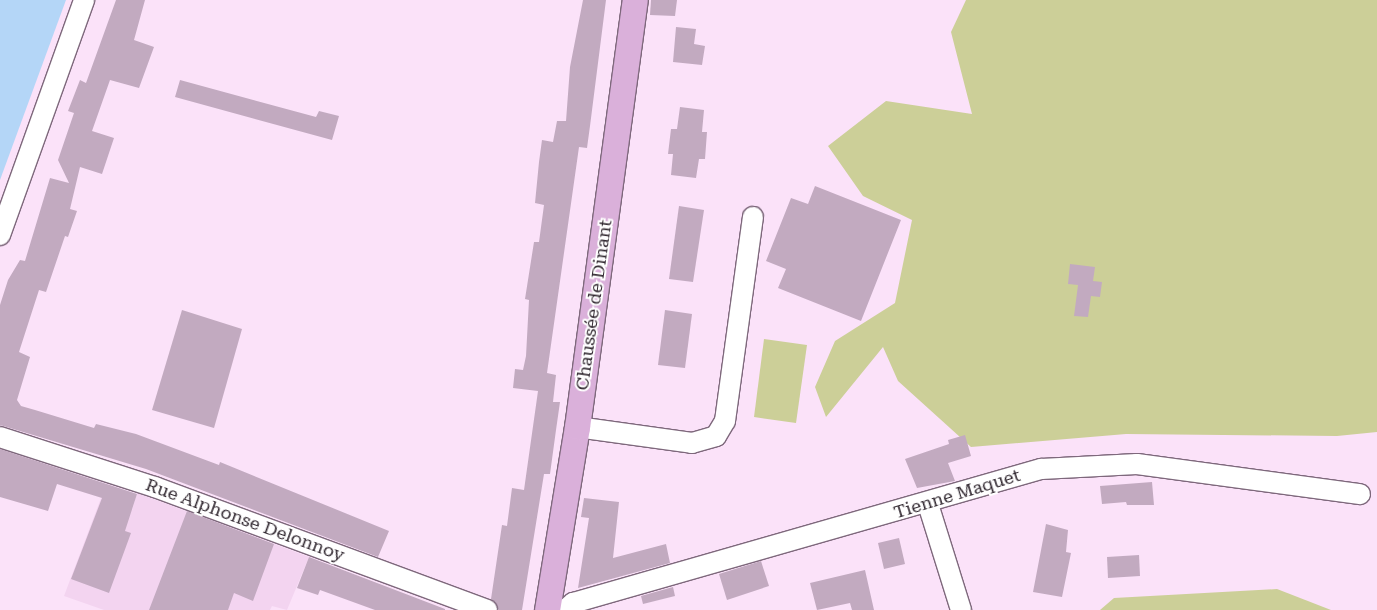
<!DOCTYPE html>
<html>
<head>
<meta charset="utf-8">
<style>
	body { margin:0 }
	#map { position:relative; width:1377px; height:610px; overflow:hidden; background:#fbe2f9; font-family:"Roboto Serif",serif }
	div>[style] { position:absolute }
	[style*='--x'] { left:calc(var(--x)*1px); top:calc(var(--y)*1px); width:calc(var(--w)*1px); rotate:calc(var(--a)*1deg) }
	.built>* { inset:0; background:#f3d4f0 }
	.green>* { inset:0; background:#cccf98 }
	.water>* { inset:0; background:#b4d6f7 }
	.building>* { inset:0; background:#c2aac0 }
	.roads { filter:drop-shadow(1px 0 #7e687c) drop-shadow(-1px 0 #7e687c) drop-shadow(0 1px #7e687c) drop-shadow(0 -1px #7e687c) }
	.minor>* { height:20px; margin:-10px; padding:0 10px; transform-origin:10px; border-radius:10px; background:#fff }
	.major>* { height:25px; margin:-12.5px; padding:0 12.5px; transform-origin:12.5px; border-radius:12.5px; background:#dab0da }
	span { translate:-50% -50%; white-space:nowrap; text-align:center; line-height:1.15; -webkit-text-stroke:4px #fff; paint-order:stroke }
	.street-label { font-size:18px; color:#30272f }
</style>
</head>
<body>
<div id="map">
	<div class="built">
		<i style="clip-path:polygon(137px 493px,309px 557px,287px 610px,272px 606px,270px 610px,104px 610px,64px 596px,101px 498px,132px 510px)"></i>
	</div>
	<div class="green">
		<i style="clip-path:polygon(966px 0,1377px 0,1377px 432px,1337px 436px,1126px 434px,971px 447px,898px 381px,883px 347px,826px 417px,815px 387px,835px 341px,895px 303px,912px 220px,863px 196px,828px 146px,886px 101px,972px 114px,951px 32px)"></i>
		<i style="clip-path:polygon(764px 339px,807px 345px,796px 423px,754px 417px)"></i>
		<i style="clip-path:polygon(1277px 589px,1331px 610px,1100px 610px,1114px 598px)"></i>
	</div>
	<div class="water">
		<i style="clip-path:polygon(0 0,66px 0,0 180px)"></i>
	</div>
	<div class="building">
		<i style="clip-path:polygon(116px 0,145px 0,134px 40px,154px 47px,139px 88px,110px 80px,92px 131px,114px 138px,102px 174px,80px 167px,70px 209px,77px 211px,68px 237px,65px 236px,46px 292px,39px 290px,19px 352px,30px 357px,17px 400px,21px 406px,35px 410px,94px 428px,96px 424px,136px 434px,219px 465px,220px 462px,389px 531px,378px 557px,146px 469px,0 425px,0 305px,8px 280px,20px 260px,25px 261px,50px 178px,69px 183px,58px 160px,74px 113px,68px 111px,80px 80px,86px 83px)"></i>
		<i style="clip-path:polygon(583px 0,606px 0,590px 126px,587px 148px,579px 147px,547px 373px,556px 375px,553px 402px,560px 402px,556px 430px,550px 474px,544px 474px,522px 610px,499px 610px,491px 599px,502px 525px,507px 526px,512px 488px,524px 490px,538px 391px,513px 388px,515px 369px,523px 370px,526px 356px,529px 300px,525px 299px,534px 242px,539px 242px,544px 205px,535px 203px,539px 162px,542px 140px,553px 142px,557px 121px,566px 121px,570px 67px)"></i>
		<i style="clip-path:polygon(651px 0,677px 0,675px 16px,650px 15px)"></i>
		<i style="clip-path:polygon(676px 27px,696px 29px,694px 44px,705px 46px,702px 65px,673px 62px)"></i>
		<i style="clip-path:polygon(180px 80px,316px 117px,319px 111px,339px 116px,332px 140px,175px 97px)"></i>
		<i style="clip-path:polygon(680px 107px,704px 110px,702px 132px,707px 132px,705px 159px,699px 159px,696px 178px,671px 175px,673px 154px,668px 154px,671px 129px,677px 129px)"></i>
		<i style="clip-path:polygon(815px 186px,901px 220px,861px 321px,778px 288px,786px 269px,766px 261px,791px 198px,808px 204px)"></i>
		<i style="clip-path:polygon(679px 206px,704px 210px,693px 282px,669px 279px)"></i>
		<i style="clip-path:polygon(1070px 264px,1095px 267px,1093px 281px,1102px 282px,1100px 297px,1091px 296px,1088px 317px,1074px 316px,1078px 285px,1068px 284px)"></i>
		<i style="clip-path:polygon(182px 310px,242px 329px,214px 428px,152px 410px)"></i>
		<i style="clip-path:polygon(665px 310px,692px 314px,685px 368px,658px 365px)"></i>
		<i style="clip-path:polygon(965px 435px,971px 456px,948px 463px,955px 481px,917px 488px,905px 459px,949px 444px,948px 440px)"></i>
		<i style="clip-path:polygon(0 449px,137px 494px,125px 531px,131px 533px,109px 593px,71px 579px,102px 498px,57px 484px,48px 511px,0 497px)"></i>
		<i style="clip-path:polygon(1152px 482px,1154px 505px,1127px 505px,1126px 502px,1102px 504px,1100px 486px)"></i>
		<i style="clip-path:polygon(584px 498px,619px 502px,613px 558px,666px 544px,670px 563px,578px 588px,589px 518px,581px 517px)"></i>
		<i style="clip-path:polygon(187px 511px,274px 544px,253px 601px,234px 593px,228px 610px,149px 610px)"></i>
		<i style="clip-path:polygon(1046px 524px,1068px 530px,1066px 552px,1071px 553px,1062px 597px,1033px 592px)"></i>
		<i style="clip-path:polygon(899px 538px,905px 564px,884px 569px,878px 543px)"></i>
		<i style="clip-path:polygon(1139px 555px,1140px 576px,1108px 578px,1107px 557px)"></i>
		<i style="clip-path:polygon(309px 557px,445px 609px,445px 610px,375px 610px,320px 590px,318px 595px,297px 588px)"></i>
		<i style="clip-path:polygon(761px 561px,769px 586px,727px 600px,719px 574px)"></i>
		<i style="clip-path:polygon(865px 570px,874px 610px,852px 610px,850px 603px,817px 610px,810px 583px)"></i>
		<i style="clip-path:polygon(673px 587px,675px 596px,643px 604px,641px 596px)"></i>
	</div>
	<div class="roads">
		<div class="minor">
			<i style="--x:0;--y:235;--w:250;--a:-70.3"></i>
			<i style="--x:577;--y:427;--w:116;--a:7.9"></i>
			<i style="--x:692;--y:443;--w:25;--a:-16"></i>
			<i style="--x:716;--y:436;--w:17;--a:-59"></i>
			<i style="--x:725;--y:421;--w:206;--a:-82.2"></i>
			<i style="--x:0;--y:437;--w:163;--a:17.9"></i>
			<i style="--x:155;--y:487;--w:354;--a:20.3"></i>
			<i style="--x:928;--y:504;--w:111;--a:72.7"></i>
			<i style="--x:565;--y:610;--w:11;--a:-41"></i>
			<i style="--x:573;--y:603;--w:487;--a:-16"></i>
			<i style="--x:1041;--y:469;--w:96;--a:-3"></i>
			<i style="--x:1137;--y:464;--w:225;--a:7.7"></i>
		</div>
		<div class="major">
			<i style="--x:547;--y:610;--w:185;--a:-80.7"></i>
			<i style="--x:577;--y:427;--w:431;--a:-82.3"></i>
		</div>
	</div>
	<div class="street-label">
		<span style="left:594px;top:305px;rotate:-82deg">Chaussée de Dinant</span>
		<span style="left:957px;top:494px;rotate:-17deg">Tienne Maquet</span>
		<span style="left:245px;top:520px;rotate:20deg">Rue Alphonse Delonnoy</span>
	</div>
</div>
</body>
</html>
